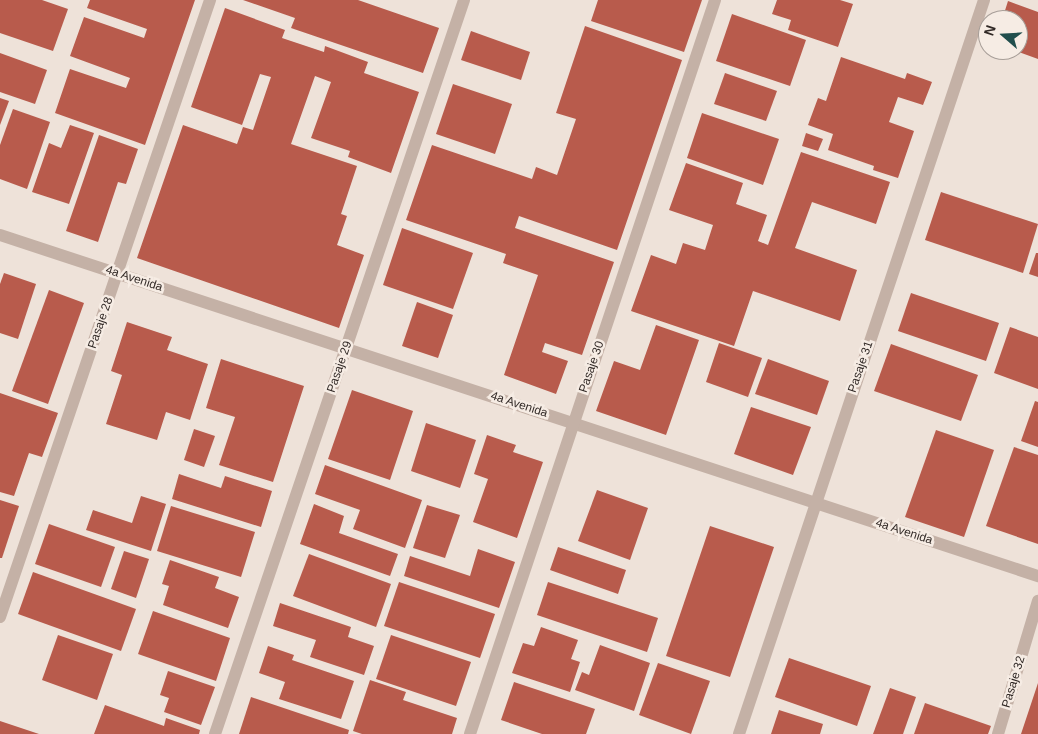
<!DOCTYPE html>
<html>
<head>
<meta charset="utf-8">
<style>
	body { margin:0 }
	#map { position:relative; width:1038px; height:734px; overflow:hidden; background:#eee2d9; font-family:Arial,sans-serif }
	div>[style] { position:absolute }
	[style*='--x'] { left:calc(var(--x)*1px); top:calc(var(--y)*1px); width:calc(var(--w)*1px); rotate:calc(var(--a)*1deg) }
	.building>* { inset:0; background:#b85b4c }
	.minor>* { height:12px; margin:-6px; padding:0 6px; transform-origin:6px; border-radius:6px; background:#c4b1a6 }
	span { translate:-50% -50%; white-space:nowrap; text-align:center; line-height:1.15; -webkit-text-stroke:5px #f6ece4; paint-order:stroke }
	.street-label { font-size:12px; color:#312926 }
	.north { position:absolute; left:978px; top:10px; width:50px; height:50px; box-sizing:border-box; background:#f6ece4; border:1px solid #a79e98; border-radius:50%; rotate:289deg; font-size:14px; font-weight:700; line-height:20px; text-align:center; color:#312926 }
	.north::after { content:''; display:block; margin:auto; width:18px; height:22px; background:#214e4c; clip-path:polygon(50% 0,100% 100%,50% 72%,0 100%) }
</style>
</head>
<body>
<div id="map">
	<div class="building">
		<i style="clip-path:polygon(0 0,42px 0,68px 9px,53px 51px,0 33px)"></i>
		<i style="clip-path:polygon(90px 0,195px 0,145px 145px,55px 113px,70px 69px,126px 88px,130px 78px,70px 56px,84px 17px,144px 38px,147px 29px,87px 8px)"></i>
		<i style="clip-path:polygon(243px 0,358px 0,439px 28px,423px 73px,291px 28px,295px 18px)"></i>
		<i style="clip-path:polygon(598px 0,702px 0,684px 52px,591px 21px)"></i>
		<i style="clip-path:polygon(777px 0,840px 0,853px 4px,838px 47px,788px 30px,791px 20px,772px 14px)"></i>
		<i style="clip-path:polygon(1008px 1px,1038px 12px,1038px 59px,1013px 50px,1018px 50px,1018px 20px,1002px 20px)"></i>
		<i style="clip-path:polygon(225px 8px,285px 30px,282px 38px,324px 52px,325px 46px,368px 62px,364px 73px,419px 92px,391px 173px,348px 157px,350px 151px,311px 138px,331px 82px,315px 76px,291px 144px,357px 166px,341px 214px,347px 216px,337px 245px,364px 255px,339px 328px,137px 258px,183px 125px,237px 144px,243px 127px,253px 130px,271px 77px,260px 74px,242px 125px,191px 107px)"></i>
		<i style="clip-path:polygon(732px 14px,806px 40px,790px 86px,716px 61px)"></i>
		<i style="clip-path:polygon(585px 26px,682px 60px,617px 250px,519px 216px,515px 228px,614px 262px,582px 355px,545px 343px,542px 352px,568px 361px,556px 394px,504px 375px,538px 275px,503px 263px,506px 254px,406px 220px,432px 145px,532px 179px,536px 167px,557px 175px,576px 119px,556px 113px)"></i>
		<i style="clip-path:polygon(471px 31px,530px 52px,521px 80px,461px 60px)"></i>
		<i style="clip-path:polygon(0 53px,47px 70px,35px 104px,0 92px)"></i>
		<i style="clip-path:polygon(841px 57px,905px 79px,907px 73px,932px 82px,923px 105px,898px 97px,889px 122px,914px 131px,898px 178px,873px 170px,874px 166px,828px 150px,833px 134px,808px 125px,818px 98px,826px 101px)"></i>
		<i style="clip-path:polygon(725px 73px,777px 91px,766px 121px,714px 104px)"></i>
		<i style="clip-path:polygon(453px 84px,512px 104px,495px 154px,436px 134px)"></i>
		<i style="clip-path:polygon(0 98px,9px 101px,0 125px)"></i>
		<i style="clip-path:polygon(13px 109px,50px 122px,27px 189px,0 179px,0 145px)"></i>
		<i style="clip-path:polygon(702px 113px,779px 139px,763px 185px,687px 158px)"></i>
		<i style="clip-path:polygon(70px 125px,94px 133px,69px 204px,32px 192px,49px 143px,61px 148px)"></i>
		<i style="clip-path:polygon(806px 133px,823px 139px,818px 151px,802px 146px)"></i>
		<i style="clip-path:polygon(99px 135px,138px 149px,126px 184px,118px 182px,98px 242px,66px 231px)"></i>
		<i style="clip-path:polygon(801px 152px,890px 182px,876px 224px,812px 202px,795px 248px,857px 270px,840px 321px,753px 291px,734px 346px,631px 311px,651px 255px,676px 264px,683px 243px,705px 250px,713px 225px,669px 210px,686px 163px,743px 183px,736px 204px,767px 215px,758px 241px,768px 245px)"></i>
		<i style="clip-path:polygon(941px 192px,1038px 224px,1023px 273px,925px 240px)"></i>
		<i style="clip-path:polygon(402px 228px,473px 253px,453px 309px,383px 285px)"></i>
		<i style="clip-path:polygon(1036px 253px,1038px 253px,1038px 277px,1029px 274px)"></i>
		<i style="clip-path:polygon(4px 273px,36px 284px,18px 339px,0 333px,0 284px)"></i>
		<i style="clip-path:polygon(49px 290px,84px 303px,48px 404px,12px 391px)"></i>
		<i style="clip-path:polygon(911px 293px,999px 323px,986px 361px,898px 331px)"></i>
		<i style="clip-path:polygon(417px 302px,453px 315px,438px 358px,402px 346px)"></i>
		<i style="clip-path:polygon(127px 322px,172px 337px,167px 350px,208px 364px,190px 420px,166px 412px,157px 440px,106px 424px,122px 375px,111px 371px)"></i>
		<i style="clip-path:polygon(656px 325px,699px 340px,666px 435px,596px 411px,614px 361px,640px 370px)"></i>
		<i style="clip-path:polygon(1010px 327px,1038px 337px,1038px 389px,994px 373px)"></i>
		<i style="clip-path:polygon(719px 343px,762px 358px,748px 397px,706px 382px)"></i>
		<i style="clip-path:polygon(891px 344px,978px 375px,961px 421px,874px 391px)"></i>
		<i style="clip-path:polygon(221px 359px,304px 386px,273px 482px,219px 465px,235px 417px,206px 408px)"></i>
		<i style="clip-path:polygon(768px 359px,829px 381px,817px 415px,755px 394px)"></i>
		<i style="clip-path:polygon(352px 390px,413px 411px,390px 480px,328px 459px)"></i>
		<i style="clip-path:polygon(0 393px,58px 413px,42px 457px,29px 453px,14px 496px,0 492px)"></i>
		<i style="clip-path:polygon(1035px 401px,1038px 402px,1038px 447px,1021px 441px)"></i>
		<i style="clip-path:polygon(751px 407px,811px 427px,793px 475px,734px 454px)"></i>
		<i style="clip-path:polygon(426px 423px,476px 440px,460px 488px,411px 471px)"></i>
		<i style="clip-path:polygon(194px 429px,215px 436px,204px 467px,184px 460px)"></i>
		<i style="clip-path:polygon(936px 430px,994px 450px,964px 537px,905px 517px)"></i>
		<i style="clip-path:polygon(487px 435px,516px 445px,513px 452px,543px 462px,517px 538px,473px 522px,488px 479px,474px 474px)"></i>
		<i style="clip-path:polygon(1014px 447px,1038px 455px,1038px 544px,986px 526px)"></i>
		<i style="clip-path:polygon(325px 465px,422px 500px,405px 548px,353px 529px,360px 510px,315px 494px)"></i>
		<i style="clip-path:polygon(179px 474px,221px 488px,225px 476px,272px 491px,261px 527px,172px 499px)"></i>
		<i style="clip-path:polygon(597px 490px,648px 508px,630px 560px,578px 541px)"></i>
		<i style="clip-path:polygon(141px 496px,166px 504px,151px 551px,86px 530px,93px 510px,132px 523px)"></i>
		<i style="clip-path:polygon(0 500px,19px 506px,2px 558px,0 558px)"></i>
		<i style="clip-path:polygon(314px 504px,344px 516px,339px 533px,398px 554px,390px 576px,300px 544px)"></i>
		<i style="clip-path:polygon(427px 505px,460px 515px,445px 558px,413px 548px)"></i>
		<i style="clip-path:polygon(171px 506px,255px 532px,241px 577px,157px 551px)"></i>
		<i style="clip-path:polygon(49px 524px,115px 547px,101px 587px,35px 564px)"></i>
		<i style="clip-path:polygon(710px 526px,774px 547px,730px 677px,666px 656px)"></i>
		<i style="clip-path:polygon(558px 547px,626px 570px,618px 594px,550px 570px)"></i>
		<i style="clip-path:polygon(478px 549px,515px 562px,499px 608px,404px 576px,410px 556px,470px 576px)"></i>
		<i style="clip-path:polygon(124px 551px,149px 559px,136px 598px,111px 589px)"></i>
		<i style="clip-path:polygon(309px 554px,391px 584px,376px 627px,293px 596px)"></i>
		<i style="clip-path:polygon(170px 560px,219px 577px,215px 588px,239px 597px,228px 628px,163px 605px,169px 586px,162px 584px)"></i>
		<i style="clip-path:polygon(33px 572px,136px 609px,121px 651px,18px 614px)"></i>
		<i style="clip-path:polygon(399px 582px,495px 614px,480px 658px,384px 626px)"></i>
		<i style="clip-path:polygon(548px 582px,658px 618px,647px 652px,537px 615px)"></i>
		<i style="clip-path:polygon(280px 603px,351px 627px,348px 637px,374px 646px,364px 675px,310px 657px,316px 640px,273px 626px)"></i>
		<i style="clip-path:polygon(153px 611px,230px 638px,216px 681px,138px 654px)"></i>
		<i style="clip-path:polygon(541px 627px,578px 640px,571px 659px,580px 662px,570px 692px,512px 673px,523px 643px,534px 646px)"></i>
		<i style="clip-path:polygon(58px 635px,113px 654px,97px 700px,42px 680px)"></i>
		<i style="clip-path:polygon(391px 635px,471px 662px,456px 706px,376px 679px)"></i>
		<i style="clip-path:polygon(600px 645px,650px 663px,634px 711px,575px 690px,582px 672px,589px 675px)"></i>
		<i style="clip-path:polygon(268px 646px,294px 655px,292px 660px,354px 681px,341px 719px,279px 699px,285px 682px,259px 673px)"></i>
		<i style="clip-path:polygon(789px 658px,871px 686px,857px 726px,775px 697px)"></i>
		<i style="clip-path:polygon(658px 663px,710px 681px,691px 734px,639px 715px)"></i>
		<i style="clip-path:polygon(168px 671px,215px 687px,201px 725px,164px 712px,169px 698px,160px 695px)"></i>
		<i style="clip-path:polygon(370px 680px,406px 692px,403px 700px,457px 718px,452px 734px,362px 734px,353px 731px)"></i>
		<i style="clip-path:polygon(514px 682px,595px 709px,586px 734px,542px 734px,501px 720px)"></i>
		<i style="clip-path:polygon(1038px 683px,1038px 734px,1021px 734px)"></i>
		<i style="clip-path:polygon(890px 688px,916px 697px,903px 734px,873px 734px)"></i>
		<i style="clip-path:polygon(251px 697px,349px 730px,348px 734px,239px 734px)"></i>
		<i style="clip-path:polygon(925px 703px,991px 726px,988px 734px,914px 734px)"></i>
		<i style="clip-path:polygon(105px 705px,164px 726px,166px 718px,200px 730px,199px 734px,94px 734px)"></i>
		<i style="clip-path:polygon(779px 710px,823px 724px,820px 734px,771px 734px)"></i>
		<i style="clip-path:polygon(0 721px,39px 734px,0 734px)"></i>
	</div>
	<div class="minor">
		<i style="--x:0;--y:235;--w:1093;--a:18.19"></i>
		<i style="--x:0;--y:617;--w:652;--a:-71.2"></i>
		<i style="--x:215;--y:734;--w:775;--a:-71.26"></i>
		<i style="--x:470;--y:734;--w:774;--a:-71.54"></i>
		<i style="--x:739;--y:734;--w:774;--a:-71.54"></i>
		<i style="--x:998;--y:734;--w:139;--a:-73.3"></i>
	</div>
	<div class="street-label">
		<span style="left:134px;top:279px;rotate:18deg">4a Avenida</span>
		<span style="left:101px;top:323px;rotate:-71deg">Pasaje 28</span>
		<span style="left:340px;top:367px;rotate:-71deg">Pasaje 29</span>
		<span style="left:592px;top:367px;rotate:-71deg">Pasaje 30</span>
		<span style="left:861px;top:367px;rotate:-71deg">Pasaje 31</span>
		<span style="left:519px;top:405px;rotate:18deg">4a Avenida</span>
		<span style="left:904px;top:532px;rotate:18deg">4a Avenida</span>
		<span style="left:1014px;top:682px;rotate:-73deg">Pasaje 32</span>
	</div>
	<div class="north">N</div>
</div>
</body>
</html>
